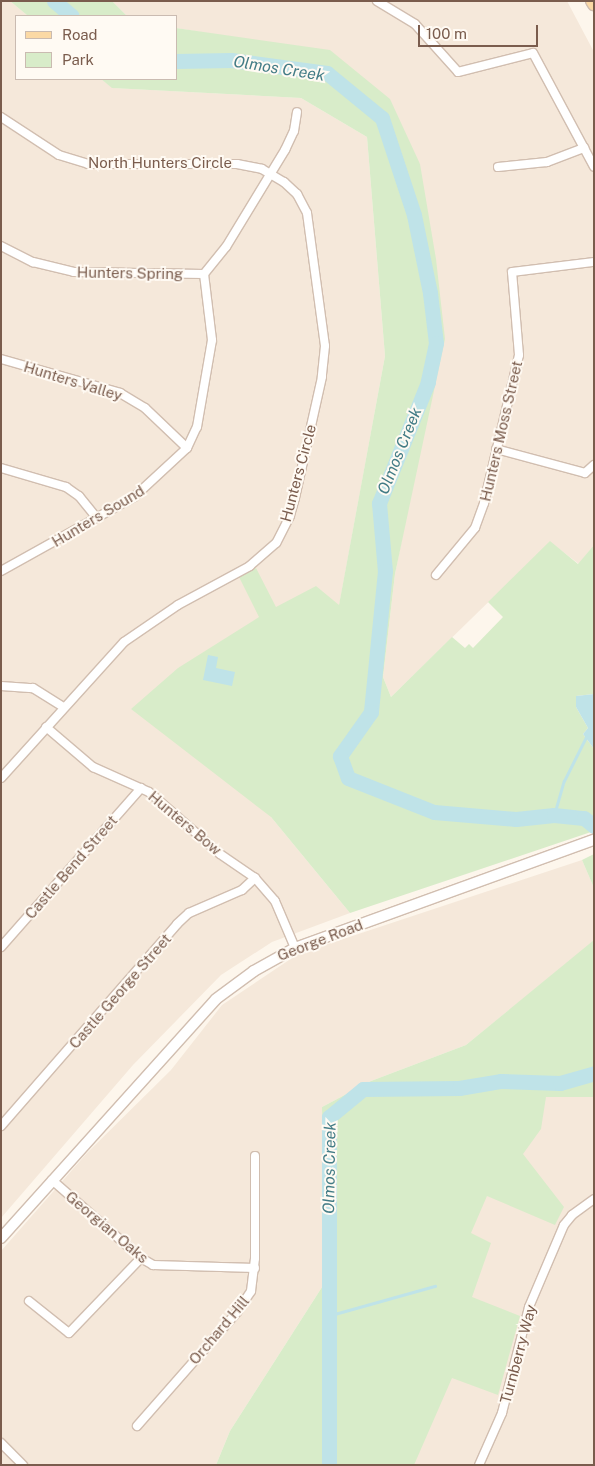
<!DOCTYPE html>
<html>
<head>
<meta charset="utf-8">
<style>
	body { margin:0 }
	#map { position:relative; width:595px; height:1466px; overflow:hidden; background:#fdf6ec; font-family:"Public Sans",sans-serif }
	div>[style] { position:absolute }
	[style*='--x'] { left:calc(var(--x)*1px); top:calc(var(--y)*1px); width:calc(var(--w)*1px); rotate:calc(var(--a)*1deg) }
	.residential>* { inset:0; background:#f5e8da }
	.green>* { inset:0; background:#d8ecc9 }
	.water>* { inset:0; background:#bfe3e8 }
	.stream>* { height:2.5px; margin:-1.25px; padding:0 1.25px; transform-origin:1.25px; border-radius:1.25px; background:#bfe3e8 }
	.river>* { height:15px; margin:-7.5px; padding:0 7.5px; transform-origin:7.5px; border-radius:7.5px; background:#bfe3e8 }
	.roads { filter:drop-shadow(1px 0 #d1beb0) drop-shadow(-1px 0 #d1beb0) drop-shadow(0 1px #d1beb0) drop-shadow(0 -1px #d1beb0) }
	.minor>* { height:8px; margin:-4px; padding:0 4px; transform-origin:4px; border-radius:4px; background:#fff }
	.tertiary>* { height:10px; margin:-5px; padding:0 5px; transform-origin:5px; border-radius:5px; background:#fff }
	.primary>* { height:12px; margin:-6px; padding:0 6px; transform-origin:6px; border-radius:6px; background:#fbd9a5 }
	span { translate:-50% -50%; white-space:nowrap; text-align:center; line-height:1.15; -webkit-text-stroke:4px #fffaf3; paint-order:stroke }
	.street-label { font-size:15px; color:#7a5c4d }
	.water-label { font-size:16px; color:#437c86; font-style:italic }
	.frame { position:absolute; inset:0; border:2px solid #7a5c4d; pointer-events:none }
	.legend { position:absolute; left:15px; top:15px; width:162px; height:65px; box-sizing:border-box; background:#fffaf3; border:1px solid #cabbb1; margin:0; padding:6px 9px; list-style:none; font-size:15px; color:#7a5c4d }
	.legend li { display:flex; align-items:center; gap:10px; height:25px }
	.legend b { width:25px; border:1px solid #cabbb1 }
	.scale { position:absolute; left:418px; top:25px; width:120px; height:22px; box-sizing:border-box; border:2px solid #7a5c4d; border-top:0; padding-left:6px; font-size:15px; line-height:18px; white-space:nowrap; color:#7a5c4d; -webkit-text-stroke:4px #fffaf3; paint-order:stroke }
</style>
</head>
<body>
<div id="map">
	<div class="residential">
		<i style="clip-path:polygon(1px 1px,10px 1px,28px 16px,16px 16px,16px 79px,101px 79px,113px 88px,301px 98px,367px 137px,385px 356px,309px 769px,271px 817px,350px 913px,272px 942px,221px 975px,133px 1065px,1px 1218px)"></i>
		<i style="clip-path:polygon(112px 1px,567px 1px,594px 52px,594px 545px,579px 564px,550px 542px,391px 697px,383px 677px,395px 574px,416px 468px,420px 164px,225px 36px,176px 28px,176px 16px,127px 16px)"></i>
		<i style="clip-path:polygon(582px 860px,594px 888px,594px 941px,466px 1045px,371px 1081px,322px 1107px,324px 1284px,230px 1431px,216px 1465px,1px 1465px,1px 1251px,87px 1153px,171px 1070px,222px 1005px,298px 954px)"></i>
		<i style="clip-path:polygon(594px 1082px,594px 1465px,359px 1465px,403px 1335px,546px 1097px)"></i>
	</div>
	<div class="green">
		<i style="clip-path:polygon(10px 1px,112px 1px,127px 16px,28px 16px)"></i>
		<i style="clip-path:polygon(176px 28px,330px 50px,390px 99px,420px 164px,436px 259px,445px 339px,395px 574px,383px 677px,391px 697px,452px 637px,465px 648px,469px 644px,473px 648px,503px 617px,488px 602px,550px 541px,578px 564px,594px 545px,594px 694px,576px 696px,576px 707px,588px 728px,583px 734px,594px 749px,594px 831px,350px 913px,271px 817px,131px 709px,178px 668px,259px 617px,239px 577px,256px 568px,276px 607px,316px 586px,339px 605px,385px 356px,367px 137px,301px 98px,112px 88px,101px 79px,176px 79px)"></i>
		<i style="clip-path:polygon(594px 854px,594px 888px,582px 860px)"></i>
		<i style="clip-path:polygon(594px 940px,594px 1097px,546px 1097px,541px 1129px,523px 1154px,564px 1207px,555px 1225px,487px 1196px,471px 1233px,491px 1243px,472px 1297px,520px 1316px,498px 1395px,452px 1378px,414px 1465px,216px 1465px,230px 1431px,324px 1284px,322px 1107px,371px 1081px,466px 1045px)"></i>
	</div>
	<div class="water">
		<i style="clip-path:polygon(208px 655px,218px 657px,216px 668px,235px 672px,232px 686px,203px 680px)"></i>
		<i style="clip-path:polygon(594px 694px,594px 749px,583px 734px,588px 728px,576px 707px,576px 696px)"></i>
	</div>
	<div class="stream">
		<i style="--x:554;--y:815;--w:35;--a:-74"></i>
		<i style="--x:564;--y:781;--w:49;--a:-63.4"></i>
		<i style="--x:331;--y:1315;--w:108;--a:-15.6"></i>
	</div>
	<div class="river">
		<i style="--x:54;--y:1;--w:23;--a:40"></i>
		<i style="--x:176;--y:61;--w:55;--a:-1"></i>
		<i style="--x:231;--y:60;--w:97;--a:7.7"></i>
		<i style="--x:327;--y:73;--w:71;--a:39.3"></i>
		<i style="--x:382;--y:118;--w:102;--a:71.7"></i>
		<i style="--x:414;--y:215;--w:80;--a:78.4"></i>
		<i style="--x:430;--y:293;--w:50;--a:83.2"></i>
		<i style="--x:436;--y:343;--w:40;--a:102"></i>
		<i style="--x:428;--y:382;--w:131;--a:112"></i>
		<i style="--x:379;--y:503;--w:68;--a:85"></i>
		<i style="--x:385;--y:571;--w:142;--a:95.7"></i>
		<i style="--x:371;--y:712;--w:54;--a:125.2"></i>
		<i style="--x:340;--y:756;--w:23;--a:70"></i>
		<i style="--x:348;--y:778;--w:92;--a:21.6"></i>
		<i style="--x:434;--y:812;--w:82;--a:4.9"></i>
		<i style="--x:516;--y:819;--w:38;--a:-6"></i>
		<i style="--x:554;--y:815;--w:30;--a:6"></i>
		<i style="--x:584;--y:818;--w:13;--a:39"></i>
		<i style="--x:329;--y:1465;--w:348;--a:-90"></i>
		<i style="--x:329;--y:1117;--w:44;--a:-39.5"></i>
		<i style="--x:363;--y:1089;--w:96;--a:-0.6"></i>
		<i style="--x:459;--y:1088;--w:43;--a:-9.5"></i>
		<i style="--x:501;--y:1081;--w:59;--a:1.9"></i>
		<i style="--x:560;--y:1083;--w:35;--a:-16"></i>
	</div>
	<div class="roads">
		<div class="minor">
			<i style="--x:377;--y:1;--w:44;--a:31.2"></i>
			<i style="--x:415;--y:24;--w:64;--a:48.1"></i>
			<i style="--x:458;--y:72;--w:77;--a:-14.2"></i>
			<i style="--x:533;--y:53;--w:129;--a:61.8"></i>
			<i style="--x:1;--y:117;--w:69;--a:33.2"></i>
			<i style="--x:59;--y:155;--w:30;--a:17"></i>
			<i style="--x:88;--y:164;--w:149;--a:0"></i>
			<i style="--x:237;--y:164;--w:25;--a:11"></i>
			<i style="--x:262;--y:169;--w:26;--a:31"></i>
			<i style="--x:284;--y:182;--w:18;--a:43"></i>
			<i style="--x:297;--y:194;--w:21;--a:62"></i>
			<i style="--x:307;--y:213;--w:134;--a:82.3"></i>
			<i style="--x:325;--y:346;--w:31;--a:96"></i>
			<i style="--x:322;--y:377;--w:124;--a:102.6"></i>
			<i style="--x:295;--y:498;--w:19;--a:106"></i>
			<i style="--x:290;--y:516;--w:30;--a:117"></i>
			<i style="--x:276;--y:543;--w:35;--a:139"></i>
			<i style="--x:250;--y:566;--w:82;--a:151.6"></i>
			<i style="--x:178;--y:605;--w:65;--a:145.6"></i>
			<i style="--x:124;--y:642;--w:183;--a:132.1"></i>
			<i style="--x:498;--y:167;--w:49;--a:-5.8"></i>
			<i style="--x:547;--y:162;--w:40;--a:-21"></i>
			<i style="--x:1;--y:246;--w:36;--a:27"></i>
			<i style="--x:33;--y:262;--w:42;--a:13.7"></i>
			<i style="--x:74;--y:272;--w:130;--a:0.9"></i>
			<i style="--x:204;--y:274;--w:35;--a:-51"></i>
			<i style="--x:226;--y:247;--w:114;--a:-58.7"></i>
			<i style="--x:285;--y:150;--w:21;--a:-65"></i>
			<i style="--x:294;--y:131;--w:19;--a:-81"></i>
			<i style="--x:1;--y:359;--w:124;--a:15.9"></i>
			<i style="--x:120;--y:393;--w:29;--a:31"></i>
			<i style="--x:145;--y:408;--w:58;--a:43.6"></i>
			<i style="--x:496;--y:449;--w:92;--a:15.1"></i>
			<i style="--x:585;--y:473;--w:12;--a:-42"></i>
			<i style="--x:1;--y:468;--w:68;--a:16.3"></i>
			<i style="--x:66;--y:487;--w:16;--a:35"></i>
			<i style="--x:79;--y:496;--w:28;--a:51"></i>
			<i style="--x:1;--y:571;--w:152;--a:-29.1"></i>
			<i style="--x:134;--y:497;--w:72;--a:-42.8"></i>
			<i style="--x:187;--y:448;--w:23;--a:-65"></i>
			<i style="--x:197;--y:427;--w:88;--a:-80.2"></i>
			<i style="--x:212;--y:340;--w:66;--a:-96.9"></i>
			<i style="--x:436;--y:575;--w:61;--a:-50.3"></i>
			<i style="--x:475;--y:528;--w:27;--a:-70"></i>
			<i style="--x:484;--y:503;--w:152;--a:-76.7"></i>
			<i style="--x:519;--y:355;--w:83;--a:-94.8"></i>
			<i style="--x:512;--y:272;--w:83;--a:-7"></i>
			<i style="--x:1;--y:686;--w:32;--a:4"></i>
			<i style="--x:33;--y:688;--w:36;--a:32"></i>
			<i style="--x:46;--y:727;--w:62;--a:40.4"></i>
			<i style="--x:93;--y:767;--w:61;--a:24.1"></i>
			<i style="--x:149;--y:792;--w:94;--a:41.1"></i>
			<i style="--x:220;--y:854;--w:42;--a:34.4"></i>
			<i style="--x:255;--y:878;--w:30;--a:49"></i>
			<i style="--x:275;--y:901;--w:51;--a:66.9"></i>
			<i style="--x:1;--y:947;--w:212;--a:-48.6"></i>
			<i style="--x:1;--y:1126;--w:268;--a:-48.9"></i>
			<i style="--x:177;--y:924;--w:16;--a:-43"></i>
			<i style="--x:189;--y:913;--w:58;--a:-23.5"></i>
			<i style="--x:242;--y:890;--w:18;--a:-43"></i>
			<i style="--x:52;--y:1180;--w:118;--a:41.2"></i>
			<i style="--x:141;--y:1258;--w:14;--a:30"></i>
			<i style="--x:153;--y:1265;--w:102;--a:1.7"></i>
			<i style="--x:29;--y:1301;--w:51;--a:38.7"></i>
			<i style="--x:69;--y:1333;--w:104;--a:-46.2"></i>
			<i style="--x:137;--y:1426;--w:152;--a:-48.7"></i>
			<i style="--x:237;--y:1312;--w:25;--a:-56"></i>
			<i style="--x:251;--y:1291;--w:33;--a:-83"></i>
			<i style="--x:255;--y:1258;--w:102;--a:-90"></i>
			<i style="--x:1;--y:1443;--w:31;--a:45"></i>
			<i style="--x:479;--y:1465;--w:57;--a:-66.1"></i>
			<i style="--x:502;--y:1413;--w:109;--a:-75.7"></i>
			<i style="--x:529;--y:1307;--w:89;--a:-66.9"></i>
			<i style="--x:564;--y:1225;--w:13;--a:-51"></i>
			<i style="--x:572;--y:1215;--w:27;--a:-36"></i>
		</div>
		<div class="tertiary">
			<i style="--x:1;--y:1238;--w:321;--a:-48"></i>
			<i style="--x:216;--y:999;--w:47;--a:-36.4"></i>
			<i style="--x:254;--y:971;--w:47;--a:-29.3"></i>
			<i style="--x:295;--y:948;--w:318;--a:-19.9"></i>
		</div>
		<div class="primary">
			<i style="--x:592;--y:1;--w:4;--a:56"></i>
		</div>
	</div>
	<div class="street-label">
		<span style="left:160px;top:163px">North Hunters Circle</span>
		<span style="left:130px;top:273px;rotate:1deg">Hunters Spring</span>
		<span style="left:73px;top:381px;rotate:17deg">Hunters Valley</span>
		<span style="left:501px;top:431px;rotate:-77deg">Hunters Moss Street</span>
		<span style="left:298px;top:473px;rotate:-75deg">Hunters Circle</span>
		<span style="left:98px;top:516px;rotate:-31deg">Hunters Sound</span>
		<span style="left:185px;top:823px;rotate:40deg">Hunters Bow</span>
		<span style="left:71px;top:867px;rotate:-49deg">Castle Bend Street</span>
		<span style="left:320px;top:940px;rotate:-21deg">George Road</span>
		<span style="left:120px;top:991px;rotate:-49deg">Castle George Street</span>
		<span style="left:107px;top:1227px;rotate:40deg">Georgian Oaks</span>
		<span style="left:219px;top:1330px;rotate:-50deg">Orchard Hill</span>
		<span style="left:518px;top:1354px;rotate:-75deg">Turnberry Way</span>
	</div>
	<div class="water-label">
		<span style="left:279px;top:69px;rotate:9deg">Olmos Creek</span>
		<span style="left:400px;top:451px;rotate:-68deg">Olmos Creek</span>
		<span style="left:330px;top:1168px;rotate:-89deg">Olmos Creek</span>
	</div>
	<div class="frame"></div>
	<ul class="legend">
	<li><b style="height:6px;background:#fbd9a5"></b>Road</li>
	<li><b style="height:14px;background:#d8ecc9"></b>Park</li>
	</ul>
	<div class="scale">100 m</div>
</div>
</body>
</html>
